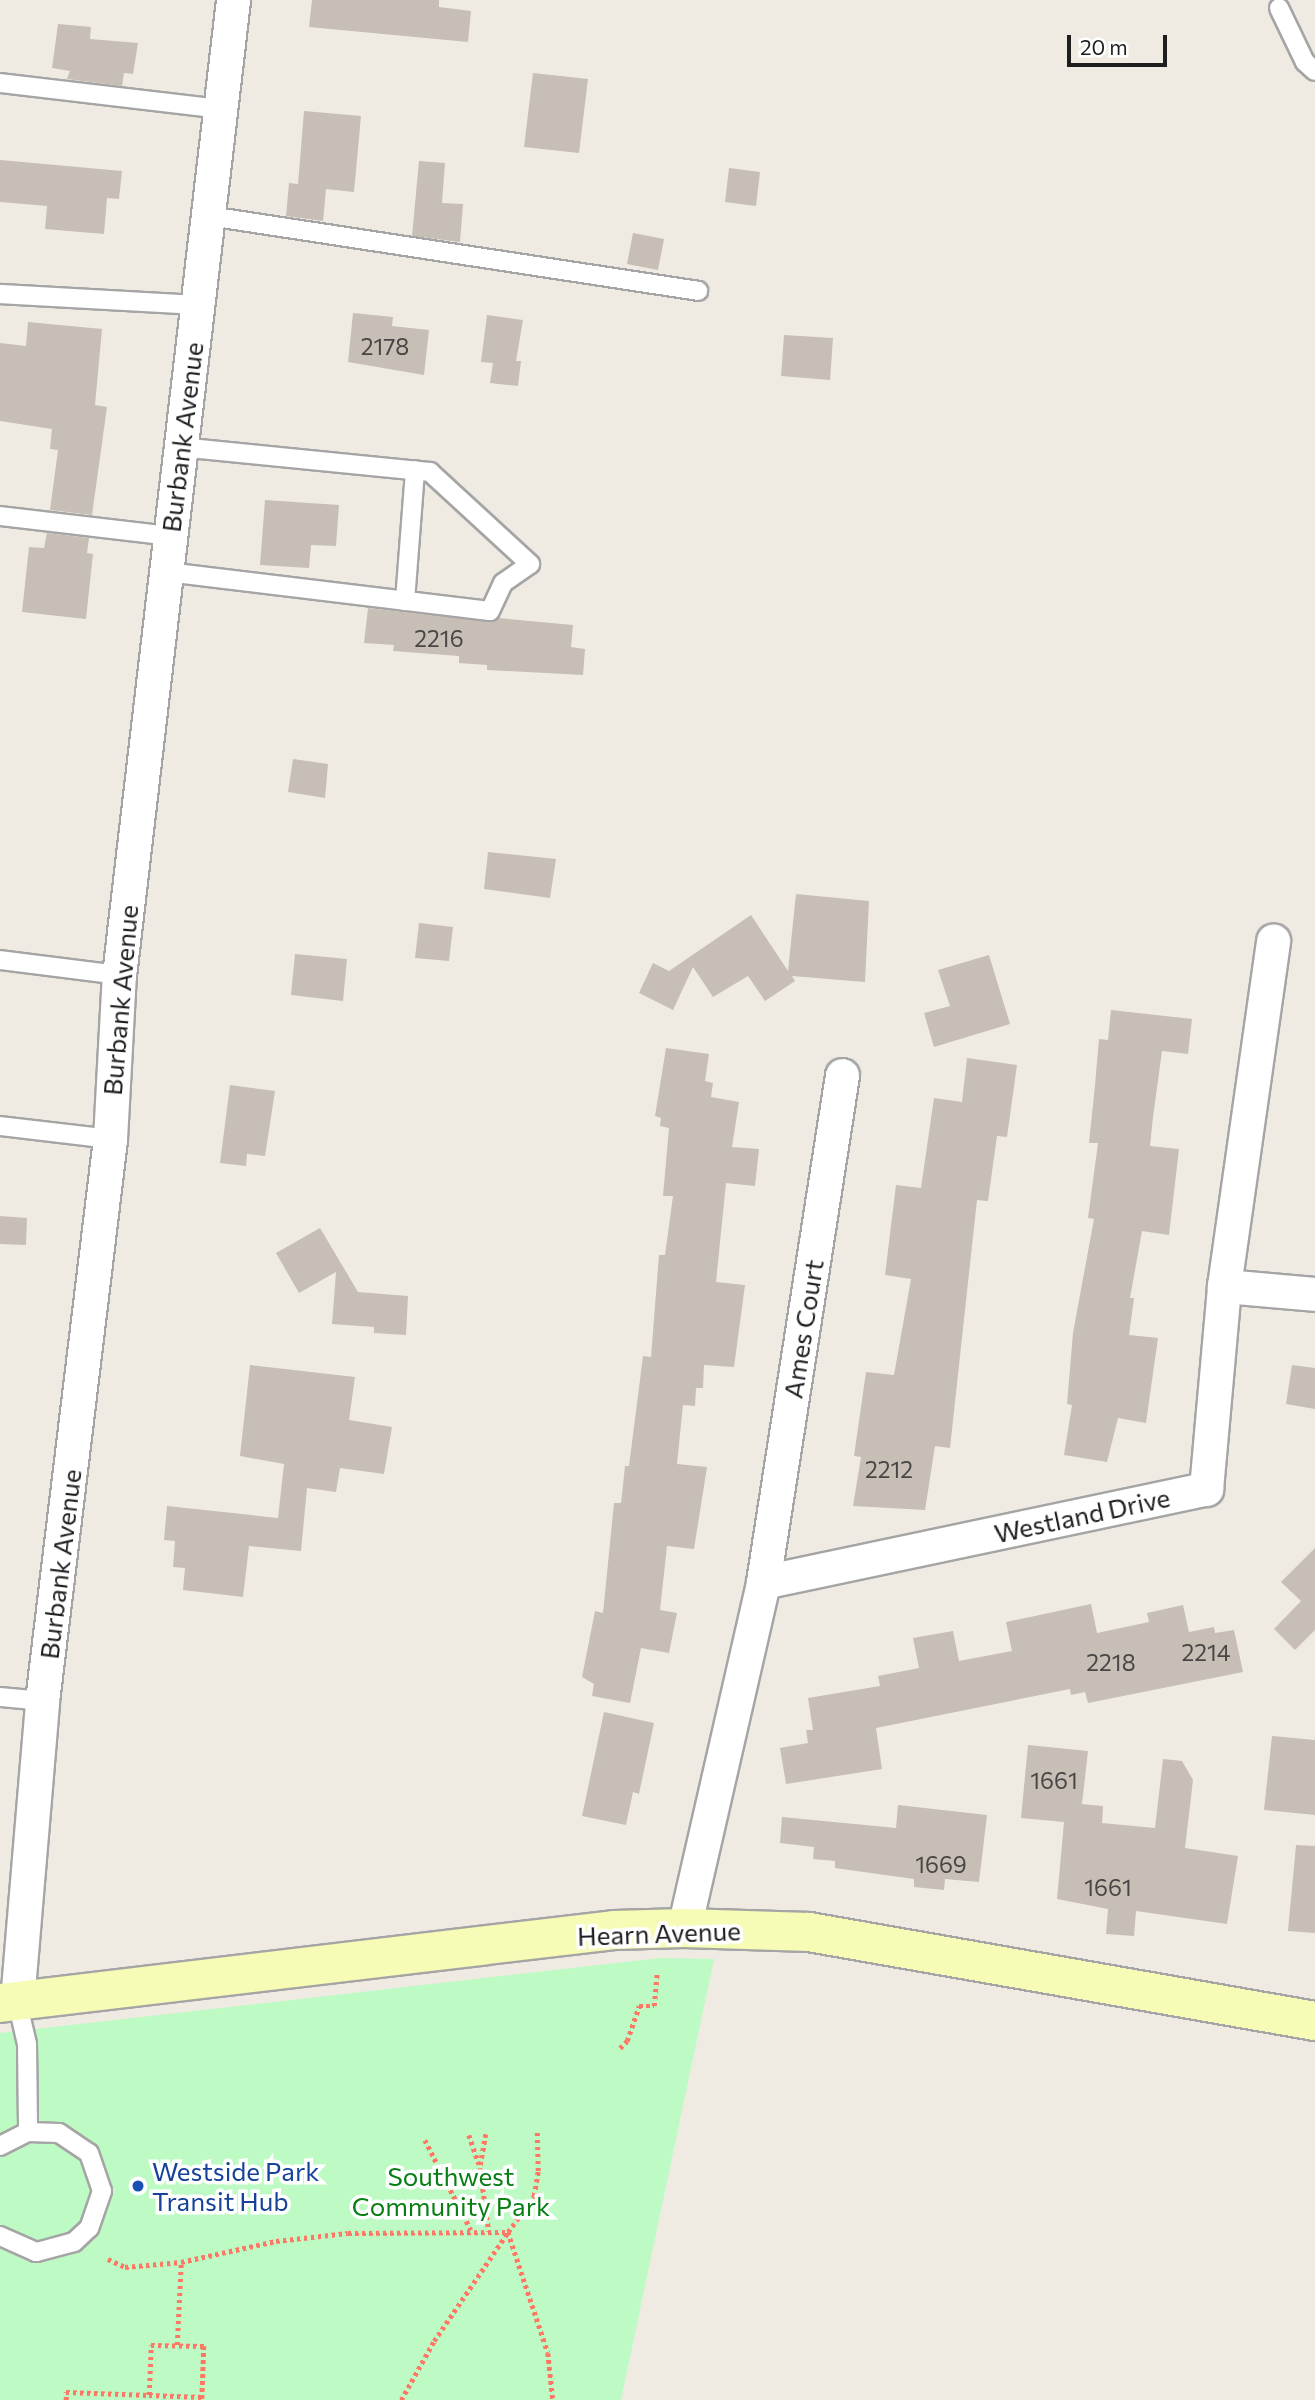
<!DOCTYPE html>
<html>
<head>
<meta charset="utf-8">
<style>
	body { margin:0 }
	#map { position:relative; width:1315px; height:2400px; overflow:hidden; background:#efebe3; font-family:Commissioner,sans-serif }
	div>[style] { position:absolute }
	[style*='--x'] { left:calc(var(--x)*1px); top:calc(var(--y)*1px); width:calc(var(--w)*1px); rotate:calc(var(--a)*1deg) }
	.park>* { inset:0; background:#befbc4 }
	.building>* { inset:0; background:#c7beb6 }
	.path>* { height:4.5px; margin-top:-2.25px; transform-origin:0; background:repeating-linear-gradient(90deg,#fe7865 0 3.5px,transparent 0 7px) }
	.roads { filter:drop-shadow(2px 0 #a5a5a5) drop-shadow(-2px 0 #a5a5a5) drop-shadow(0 2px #a5a5a5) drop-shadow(0 -2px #a5a5a5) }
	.service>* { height:18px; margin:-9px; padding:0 9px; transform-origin:9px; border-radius:9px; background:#fff }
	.minor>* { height:33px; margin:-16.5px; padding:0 16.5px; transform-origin:16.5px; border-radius:16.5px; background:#fff }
	.secondary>* { height:38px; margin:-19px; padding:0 19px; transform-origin:19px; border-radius:19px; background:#f6fbb5 }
	.dots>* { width:19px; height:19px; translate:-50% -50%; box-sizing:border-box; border:4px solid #fff; border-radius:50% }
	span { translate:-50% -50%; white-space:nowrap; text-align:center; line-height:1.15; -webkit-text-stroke:7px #fff; paint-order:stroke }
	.number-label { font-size:23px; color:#484644 }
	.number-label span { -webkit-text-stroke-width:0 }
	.street-label { font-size:26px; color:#1e1e1e }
	.transit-label { font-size:26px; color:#164399 }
	.left { translate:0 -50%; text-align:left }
	.park-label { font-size:26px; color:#087f14 }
	.scale { position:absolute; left:1067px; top:35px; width:100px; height:32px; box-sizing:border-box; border:4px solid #1e1e1e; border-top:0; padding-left:9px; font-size:21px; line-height:24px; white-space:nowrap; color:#1e1e1e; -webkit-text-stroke:5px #fff; paint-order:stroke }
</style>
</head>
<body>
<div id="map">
	<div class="park">
		<i style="clip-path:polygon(660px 1958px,714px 1959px,621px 2400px,0 2400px,0 2033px)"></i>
	</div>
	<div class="building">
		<i style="clip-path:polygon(312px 0,439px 0,439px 7px,471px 11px,468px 42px,309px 27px)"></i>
		<i style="clip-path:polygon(58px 24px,91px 27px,90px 39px,138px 43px,133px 74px,124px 73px,122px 86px,67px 79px,70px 71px,52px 68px)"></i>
		<i style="clip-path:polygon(533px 73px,588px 79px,579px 153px,524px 147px)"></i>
		<i style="clip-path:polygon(304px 111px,361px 116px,354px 192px,326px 189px,323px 221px,286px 216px,289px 183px,298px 184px)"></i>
		<i style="clip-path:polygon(0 160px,122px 171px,119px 199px,107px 198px,104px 234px,45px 229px,47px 206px,0 202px)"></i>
		<i style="clip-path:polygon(419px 161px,445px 163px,442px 203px,463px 204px,460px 242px,412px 236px)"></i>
		<i style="clip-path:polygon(729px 168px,760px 172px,756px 206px,725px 202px)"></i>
		<i style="clip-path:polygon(633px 233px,664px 239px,658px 270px,627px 264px)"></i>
		<i style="clip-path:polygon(353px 313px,393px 317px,392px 326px,429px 330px,424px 375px,348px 362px)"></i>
		<i style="clip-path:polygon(487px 315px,523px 320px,516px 361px,521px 361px,518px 386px,490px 383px,493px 363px,481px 362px)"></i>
		<i style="clip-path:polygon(28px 322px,102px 329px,95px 405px,107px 407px,92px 515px,50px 510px,58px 450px,50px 449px,52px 429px,0 421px,0 343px,26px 346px)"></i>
		<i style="clip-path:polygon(784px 335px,833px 338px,830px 380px,781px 376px)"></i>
		<i style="clip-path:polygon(265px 500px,339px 505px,336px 546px,311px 545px,309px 568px,260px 565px)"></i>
		<i style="clip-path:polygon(47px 533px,89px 538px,87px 553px,93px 554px,86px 619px,22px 612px,29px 547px,44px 548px)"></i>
		<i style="clip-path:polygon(368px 608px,489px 622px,498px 618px,573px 625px,571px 647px,585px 649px,583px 675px,487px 670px,487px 665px,459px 663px,459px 656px,393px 651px,394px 645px,364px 643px)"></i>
		<i style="clip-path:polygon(293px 759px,328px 764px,325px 798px,288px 792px)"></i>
		<i style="clip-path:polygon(488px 852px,556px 859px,550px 898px,484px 889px)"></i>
		<i style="clip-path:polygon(796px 894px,869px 901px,865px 982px,792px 976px,795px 981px,765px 1001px,748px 976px,713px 997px,693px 967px,673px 1010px,639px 993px,653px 963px,669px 971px,751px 915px,788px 971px)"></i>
		<i style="clip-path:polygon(419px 923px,453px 927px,449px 961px,415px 958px)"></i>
		<i style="clip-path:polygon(295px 954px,347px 959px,343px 1001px,291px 995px)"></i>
		<i style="clip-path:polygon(989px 955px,1010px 1024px,934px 1047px,924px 1013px,950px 1006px,938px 970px)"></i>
		<i style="clip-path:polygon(1111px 1010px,1192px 1019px,1188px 1054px,1162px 1051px,1153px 1117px,1150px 1146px,1179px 1149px,1169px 1235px,1142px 1231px,1130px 1298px,1134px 1298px,1129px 1335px,1158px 1338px,1146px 1423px,1118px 1418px,1107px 1462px,1064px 1455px,1072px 1405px,1067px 1404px,1073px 1333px,1094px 1219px,1088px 1218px,1098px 1143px,1089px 1143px,1095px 1085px,1099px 1039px,1108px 1040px)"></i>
		<i style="clip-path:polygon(666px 1048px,709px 1054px,705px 1081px,713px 1083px,711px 1097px,739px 1102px,732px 1147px,759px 1149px,755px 1186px,726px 1183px,716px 1282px,745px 1285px,734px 1367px,704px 1365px,703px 1388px,696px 1388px,695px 1406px,683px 1405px,677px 1464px,707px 1467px,694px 1549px,667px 1546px,660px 1610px,677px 1613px,669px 1653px,641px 1648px,630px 1703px,592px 1696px,594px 1684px,582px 1677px,595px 1611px,603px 1613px,614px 1503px,621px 1503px,625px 1466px,629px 1466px,643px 1356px,651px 1357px,659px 1255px,665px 1255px,673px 1196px,663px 1196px,669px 1128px,660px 1126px,661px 1118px,655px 1116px)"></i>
		<i style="clip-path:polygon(967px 1058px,1017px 1065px,1007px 1137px,997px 1136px,988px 1201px,977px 1200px,950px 1448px,935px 1446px,925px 1510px,853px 1506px,861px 1457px,854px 1456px,866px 1372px,894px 1375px,911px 1279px,885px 1275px,896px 1185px,921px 1188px,934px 1098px,962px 1102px)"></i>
		<i style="clip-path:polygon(230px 1085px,275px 1091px,265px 1156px,247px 1154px,246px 1166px,220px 1163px)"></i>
		<i style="clip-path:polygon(0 1216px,27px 1218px,26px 1245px,0 1244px)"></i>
		<i style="clip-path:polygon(320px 1228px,358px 1292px,408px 1296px,406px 1335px,374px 1333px,374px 1327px,332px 1324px,336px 1272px,299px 1293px,276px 1253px)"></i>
		<i style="clip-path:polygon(250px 1365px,355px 1377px,349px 1420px,392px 1427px,384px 1474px,340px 1468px,336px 1492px,307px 1488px,301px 1551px,249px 1546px,243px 1597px,183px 1590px,185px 1568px,173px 1567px,175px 1541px,164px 1540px,167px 1506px,278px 1518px,284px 1464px,240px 1456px)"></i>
		<i style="clip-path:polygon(1292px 1365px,1315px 1368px,1315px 1409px,1286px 1404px)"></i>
		<i style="clip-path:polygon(1315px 1548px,1315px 1630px,1295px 1650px,1274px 1629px,1301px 1601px,1281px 1582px)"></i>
		<i style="clip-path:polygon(1091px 1604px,1097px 1633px,1149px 1622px,1147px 1613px,1183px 1605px,1189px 1632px,1214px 1627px,1215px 1633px,1234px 1630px,1243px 1672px,1088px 1703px,1085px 1692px,1071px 1695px,1070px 1689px,876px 1728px,882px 1769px,786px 1784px,780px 1748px,808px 1743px,806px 1730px,813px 1730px,808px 1698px,880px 1686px,878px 1676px,919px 1668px,913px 1638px,953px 1631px,959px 1661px,1012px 1651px,1006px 1622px)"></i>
		<i style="clip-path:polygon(604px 1712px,654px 1723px,639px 1794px,633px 1792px,626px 1825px,582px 1816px)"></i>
		<i style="clip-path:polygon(1272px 1736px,1315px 1740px,1315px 1815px,1264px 1810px)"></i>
		<i style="clip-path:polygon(1028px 1745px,1088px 1751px,1082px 1804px,1103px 1806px,1102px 1823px,1155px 1828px,1163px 1759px,1182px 1761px,1193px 1780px,1185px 1848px,1238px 1856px,1227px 1924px,1136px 1911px,1134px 1936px,1106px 1934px,1108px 1909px,1057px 1899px,1064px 1822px,1021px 1818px)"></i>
		<i style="clip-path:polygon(898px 1805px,987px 1815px,979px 1882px,945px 1879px,944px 1890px,914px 1887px,914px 1879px,835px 1868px,835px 1861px,813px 1859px,814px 1847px,780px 1843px,782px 1817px,896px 1828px)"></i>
		<i style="clip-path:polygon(1296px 1845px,1315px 1846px,1315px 1933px,1288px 1931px)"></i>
	</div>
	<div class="path">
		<i style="--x:620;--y:2048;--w:10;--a:-45"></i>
		<i style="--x:627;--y:2041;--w:37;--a:-71"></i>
		<i style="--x:639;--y:2006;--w:15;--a:0"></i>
		<i style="--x:654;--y:2006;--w:34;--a:-85"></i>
		<i style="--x:486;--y:2134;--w:35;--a:100"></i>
		<i style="--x:480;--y:2168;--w:64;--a:81.9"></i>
		<i style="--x:469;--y:2135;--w:31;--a:71"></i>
		<i style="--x:425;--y:2140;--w:101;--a:62.9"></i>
		<i style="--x:108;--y:2259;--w:19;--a:25"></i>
		<i style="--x:125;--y:2267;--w:56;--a:-5.1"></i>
		<i style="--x:181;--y:2262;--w:97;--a:-12.5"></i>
		<i style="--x:276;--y:2241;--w:72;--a:-6.3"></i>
		<i style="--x:348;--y:2233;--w:160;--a:-0.4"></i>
		<i style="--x:508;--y:2232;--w:44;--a:-54.2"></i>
		<i style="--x:534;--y:2196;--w:25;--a:-81"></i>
		<i style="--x:538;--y:2171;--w:42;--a:-91.4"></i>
		<i style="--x:177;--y:2345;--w:83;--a:-87.2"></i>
		<i style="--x:149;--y:2395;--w:53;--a:2.2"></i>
		<i style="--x:66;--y:2400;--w:8;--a:-90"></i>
		<i style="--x:66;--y:2392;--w:83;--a:2.1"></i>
		<i style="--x:149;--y:2395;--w:50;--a:-87.7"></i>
		<i style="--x:151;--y:2345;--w:53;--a:1.1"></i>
		<i style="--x:204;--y:2346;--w:54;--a:92.1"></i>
		<i style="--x:401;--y:2400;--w:68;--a:-60.8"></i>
		<i style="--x:434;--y:2341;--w:132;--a:-55.8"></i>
		<i style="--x:508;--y:2232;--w:127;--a:71.7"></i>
		<i style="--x:548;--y:2353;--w:47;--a:83.9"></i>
	</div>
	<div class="roads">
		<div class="service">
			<i style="--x:1279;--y:8;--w:60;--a:64.3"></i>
			<i style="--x:1305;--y:62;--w:13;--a:42"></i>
			<i style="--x:0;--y:83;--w:223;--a:6.7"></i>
			<i style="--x:209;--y:216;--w:495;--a:8.7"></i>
			<i style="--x:0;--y:294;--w:198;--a:3.2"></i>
			<i style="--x:0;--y:516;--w:172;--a:6.7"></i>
			<i style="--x:167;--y:572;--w:325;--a:6.9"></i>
			<i style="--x:490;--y:611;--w:31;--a:-65"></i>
			<i style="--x:503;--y:583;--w:33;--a:-35"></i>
			<i style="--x:530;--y:564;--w:136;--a:-137.4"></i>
			<i style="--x:430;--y:472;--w:250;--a:-174.3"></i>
			<i style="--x:405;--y:601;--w:131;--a:-85.6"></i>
			<i style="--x:0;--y:960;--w:120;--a:7.2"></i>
			<i style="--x:0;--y:1126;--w:111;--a:6.7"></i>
			<i style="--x:0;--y:1697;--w:42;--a:5.4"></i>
			<i style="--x:17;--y:2001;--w:44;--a:76.9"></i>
			<i style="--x:27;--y:2044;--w:88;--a:89.3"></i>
			<i style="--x:0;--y:2146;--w:31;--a:-27"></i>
			<i style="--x:28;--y:2132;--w:31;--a:2"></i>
			<i style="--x:59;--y:2133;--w:36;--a:34"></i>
			<i style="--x:89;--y:2153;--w:40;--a:71.1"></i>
			<i style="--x:102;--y:2191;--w:39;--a:109"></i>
			<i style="--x:89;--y:2228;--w:21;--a:137"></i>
			<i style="--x:74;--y:2242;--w:39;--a:165"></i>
			<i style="--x:36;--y:2252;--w:39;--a:-156"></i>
		</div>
		<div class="minor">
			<i style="--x:1224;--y:1286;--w:91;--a:5"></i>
			<i style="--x:763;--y:1582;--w:453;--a:-11.9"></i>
			<i style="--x:1206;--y:1489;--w:204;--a:-84.9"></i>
			<i style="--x:1224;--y:1286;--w:349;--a:-81.9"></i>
			<i style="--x:684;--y:1928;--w:355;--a:-77.1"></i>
			<i style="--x:763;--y:1582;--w:513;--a:-81.14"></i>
			<i style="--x:17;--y:2001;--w:301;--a:-85.2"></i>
			<i style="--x:42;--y:1701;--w:566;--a:-83.1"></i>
			<i style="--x:110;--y:1139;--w:164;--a:-86.9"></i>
			<i style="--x:119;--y:975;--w:982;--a:-83.33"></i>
		</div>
		<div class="secondary">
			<i style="--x:0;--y:2003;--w:618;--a:-6.78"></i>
			<i style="--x:614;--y:1930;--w:70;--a:-1.6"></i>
			<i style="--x:684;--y:1928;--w:125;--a:1.8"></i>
			<i style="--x:809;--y:1932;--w:514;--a:9.98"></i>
		</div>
	</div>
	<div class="dots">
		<i style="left:138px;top:2186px;background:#1a4fb4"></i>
	</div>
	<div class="number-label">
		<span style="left:385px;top:346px">2178</span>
		<span style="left:439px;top:638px">2216</span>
		<span style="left:889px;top:1469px">2212</span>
		<span style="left:1206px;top:1652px">2214</span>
		<span style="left:1111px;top:1662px">2218</span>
		<span style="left:1054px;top:1780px">1661</span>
		<span style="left:941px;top:1864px">1669</span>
		<span style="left:1108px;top:1887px">1661</span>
	</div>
	<div class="street-label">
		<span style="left:182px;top:437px;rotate:-83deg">Burbank Avenue</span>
		<span style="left:120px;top:1000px;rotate:-85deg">Burbank Avenue</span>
		<span style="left:803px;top:1329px;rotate:-81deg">Ames Court</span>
		<span style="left:1082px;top:1515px;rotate:-12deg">Westland Drive</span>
		<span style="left:60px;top:1564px;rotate:-83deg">Burbank Avenue</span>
		<span style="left:659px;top:1933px;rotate:-2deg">Hearn Avenue</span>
	</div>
	<div class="transit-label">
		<span class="left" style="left:152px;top:2186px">Westside Park<br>Transit Hub</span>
	</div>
	<div class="park-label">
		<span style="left:451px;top:2191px">Southwest<br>Community Park</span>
	</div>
	<div class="scale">20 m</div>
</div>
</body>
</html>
